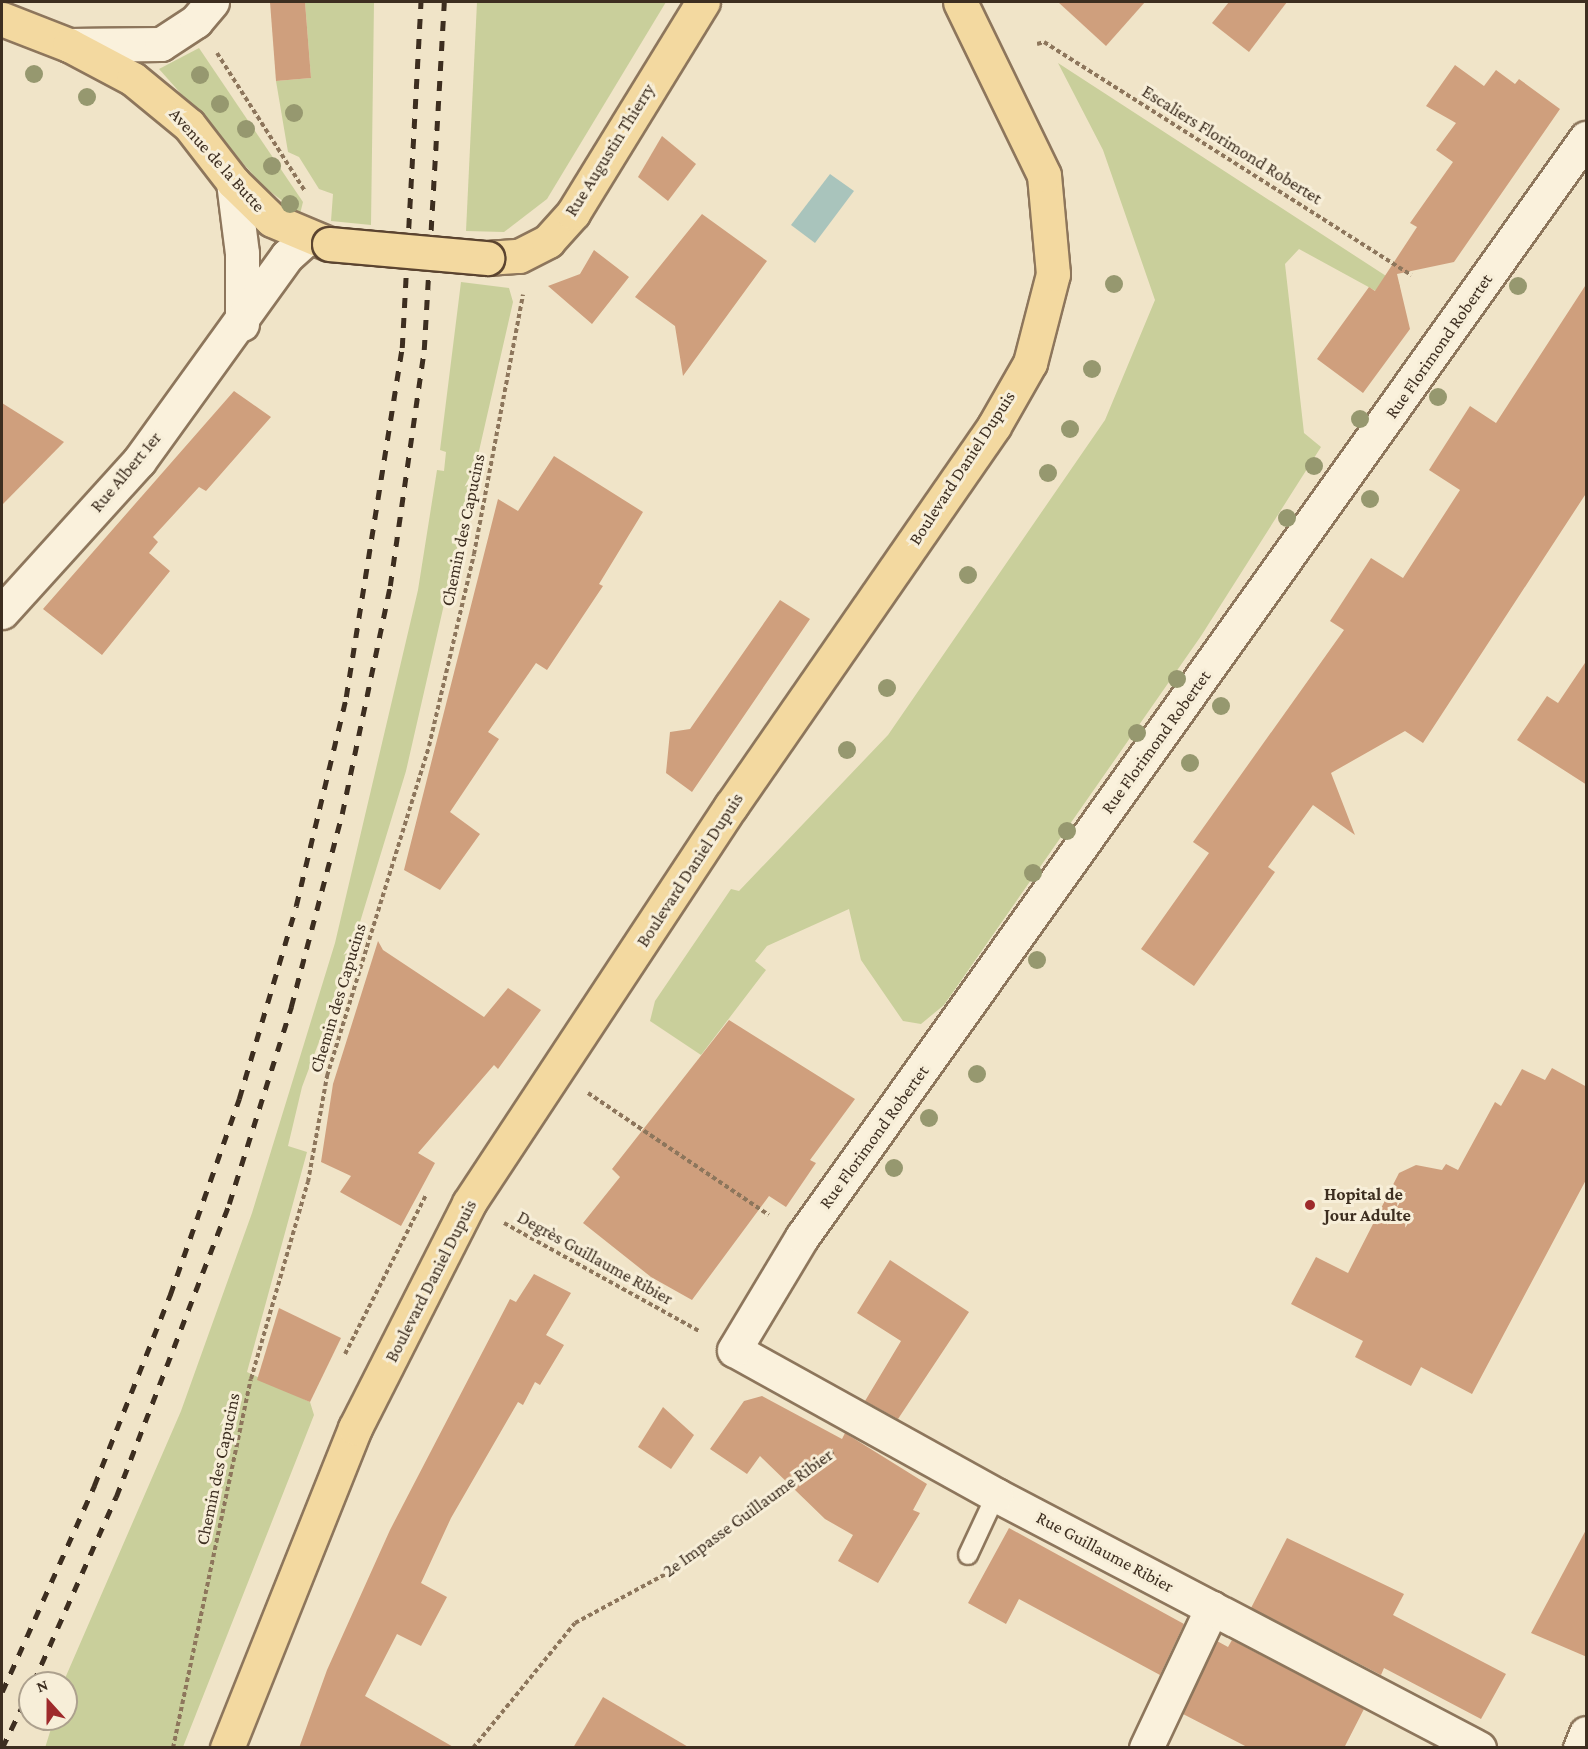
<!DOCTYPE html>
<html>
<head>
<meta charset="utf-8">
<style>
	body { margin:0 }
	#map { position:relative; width:1588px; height:1749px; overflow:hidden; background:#f0e4c8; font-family:"Crimson Pro",serif }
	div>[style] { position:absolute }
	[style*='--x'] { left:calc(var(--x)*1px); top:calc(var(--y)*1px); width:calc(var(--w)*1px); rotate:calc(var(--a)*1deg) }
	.green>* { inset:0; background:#c9cf9b }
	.water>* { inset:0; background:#a9c4bc }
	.building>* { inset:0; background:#cf9f7d }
	.path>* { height:4px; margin-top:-2px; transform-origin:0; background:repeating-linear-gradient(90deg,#8d765c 0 4.5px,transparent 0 7.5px) }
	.roads { filter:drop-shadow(2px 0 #8d765c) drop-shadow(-2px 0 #8d765c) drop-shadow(0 2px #8d765c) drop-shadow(0 -2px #8d765c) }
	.service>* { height:18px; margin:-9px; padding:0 9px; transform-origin:9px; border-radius:9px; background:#faf1dc }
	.minor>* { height:33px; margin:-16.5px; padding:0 16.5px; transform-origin:16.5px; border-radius:16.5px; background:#faf1dc }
	.tertiary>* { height:33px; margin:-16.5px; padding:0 16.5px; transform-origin:16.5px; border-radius:16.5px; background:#faf1dc }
	.primary>* { height:33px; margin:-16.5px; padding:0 16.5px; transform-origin:16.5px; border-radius:16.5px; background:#f3d9a0 }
	.rail>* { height:4.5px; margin-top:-2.25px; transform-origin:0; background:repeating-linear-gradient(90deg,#3d2e20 0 10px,transparent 0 20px) }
	.bridges { filter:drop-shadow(2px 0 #5b4430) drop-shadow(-2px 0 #5b4430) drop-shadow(0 2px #5b4430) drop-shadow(0 -2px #5b4430) }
	.primary-bridge>* { height:33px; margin:-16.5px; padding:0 16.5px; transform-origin:16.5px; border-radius:16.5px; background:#f3d9a0 }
	.trees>* { width:18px; height:18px; margin:-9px; border-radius:50%; background:#96986f }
	.dots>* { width:16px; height:16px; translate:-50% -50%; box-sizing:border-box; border:3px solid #f7eed8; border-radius:50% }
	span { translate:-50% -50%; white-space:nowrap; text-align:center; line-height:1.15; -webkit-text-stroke:6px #f7eed8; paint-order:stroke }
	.street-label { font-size:18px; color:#3d2e20 }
	.poi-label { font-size:18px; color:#3d2e20; font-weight:700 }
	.left { translate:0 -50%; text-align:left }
	.frame { position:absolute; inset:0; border:3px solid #3d2e20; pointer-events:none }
	.north { position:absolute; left:18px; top:1671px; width:60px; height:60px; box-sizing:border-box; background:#f7eed8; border:2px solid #ada18e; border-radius:50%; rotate:339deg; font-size:16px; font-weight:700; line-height:24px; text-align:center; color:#3d2e20 }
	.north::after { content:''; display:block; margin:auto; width:21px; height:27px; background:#9e2a2b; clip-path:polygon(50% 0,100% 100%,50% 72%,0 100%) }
</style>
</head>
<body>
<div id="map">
	<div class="green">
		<i style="clip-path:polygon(305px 2px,374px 2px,371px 225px,331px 221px,333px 194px,319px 189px,299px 157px,288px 152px,276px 81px,311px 78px)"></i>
		<i style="clip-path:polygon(477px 2px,666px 2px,547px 199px,504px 232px,466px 231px)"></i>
		<i style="clip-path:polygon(199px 48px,303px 202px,300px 214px,264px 187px,159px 69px)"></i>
		<i style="clip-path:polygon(1058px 63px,1400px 285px,1396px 302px,1299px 249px,1285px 264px,1304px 433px,1321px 447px,1201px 636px,944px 1005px,921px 1024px,903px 1021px,861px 960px,849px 909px,767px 946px,755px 961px,766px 970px,701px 1055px,650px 1021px,655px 1001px,731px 889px,739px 891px,888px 735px,1105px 420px,1155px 300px,1103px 150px)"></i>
		<i style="clip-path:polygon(461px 282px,509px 288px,513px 302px,406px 771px,343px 978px,302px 1087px,288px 1146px,307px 1152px,247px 1372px,310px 1402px,314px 1415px,183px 1747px,45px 1748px,54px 1719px,66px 1719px,63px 1683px,181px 1411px,252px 1213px,335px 943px,418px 590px,437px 470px,444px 471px,446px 452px,440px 450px)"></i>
	</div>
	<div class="water">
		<i style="clip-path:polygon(830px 174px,854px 191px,815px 243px,791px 225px)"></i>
	</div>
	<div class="building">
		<i style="clip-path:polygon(270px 2px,305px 2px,311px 78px,276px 81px)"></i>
		<i style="clip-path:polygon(1058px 2px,1145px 2px,1106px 46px)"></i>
		<i style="clip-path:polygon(1229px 2px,1287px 2px,1249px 52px,1212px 23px)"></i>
		<i style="clip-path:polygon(1455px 65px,1484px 86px,1496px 70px,1515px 84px,1519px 79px,1560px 109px,1454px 262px,1397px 274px,1410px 329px,1363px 393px,1317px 359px,1369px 287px,1375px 291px,1417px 227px,1410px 223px,1453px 162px,1436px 150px,1456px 123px,1426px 106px)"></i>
		<i style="clip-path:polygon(662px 136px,696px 164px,668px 201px,638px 177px)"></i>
		<i style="clip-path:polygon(702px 214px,767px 261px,683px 376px,675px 326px,635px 297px)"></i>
		<i style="clip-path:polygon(594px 250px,629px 277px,592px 324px,548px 286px,580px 274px)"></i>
		<i style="clip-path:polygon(1587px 283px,1587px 492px,1423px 743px,1405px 731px,1331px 773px,1355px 835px,1313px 805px,1268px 867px,1275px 872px,1194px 986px,1141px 949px,1209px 853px,1193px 842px,1344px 630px,1330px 621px,1371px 558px,1403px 578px,1460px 490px,1429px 470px,1470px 406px,1496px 423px)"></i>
		<i style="clip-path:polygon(234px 391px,271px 417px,206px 491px,199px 487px,153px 537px,158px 542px,149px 553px,170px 571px,102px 655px,43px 609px)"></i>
		<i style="clip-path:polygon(2px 403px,64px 442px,2px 505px)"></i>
		<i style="clip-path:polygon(554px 456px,643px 512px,599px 584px,603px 586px,547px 670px,536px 663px,488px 732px,499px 739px,450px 812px,480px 834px,440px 890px,404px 870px,498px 499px,518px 511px)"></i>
		<i style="clip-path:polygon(780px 600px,810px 619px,692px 792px,666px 773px,670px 732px,690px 729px)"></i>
		<i style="clip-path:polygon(1587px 660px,1587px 785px,1517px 740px,1547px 696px,1558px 703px)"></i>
		<i style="clip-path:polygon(378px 941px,383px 950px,484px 1017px,508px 988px,541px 1010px,498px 1069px,494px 1065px,418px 1153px,435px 1163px,401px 1226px,340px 1192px,351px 1176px,321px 1162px,333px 1084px)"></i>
		<i style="clip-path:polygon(729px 1020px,855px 1099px,810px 1160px,816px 1163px,786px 1207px,769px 1196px,692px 1300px,651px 1277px,583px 1223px,620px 1177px,612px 1169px)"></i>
		<i style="clip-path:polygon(1552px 1068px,1587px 1087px,1587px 1178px,1472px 1394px,1421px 1367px,1411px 1386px,1355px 1357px,1363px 1341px,1291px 1304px,1316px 1257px,1348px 1273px,1399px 1173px,1416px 1165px,1442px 1170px,1446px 1164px,1458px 1170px,1495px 1102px,1501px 1106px,1522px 1069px,1545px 1080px)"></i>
		<i style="clip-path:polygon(890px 1260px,969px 1312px,898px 1419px,865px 1401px,901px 1341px,857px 1313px)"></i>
		<i style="clip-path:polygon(534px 1274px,571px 1293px,546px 1335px,564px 1345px,540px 1385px,535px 1382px,523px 1405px,518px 1402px,451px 1518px,421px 1583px,447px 1597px,421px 1646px,397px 1634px,365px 1696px,455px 1748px,299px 1748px,327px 1670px,390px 1530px,510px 1299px,516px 1302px)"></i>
		<i style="clip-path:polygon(279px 1308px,341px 1338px,310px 1402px,257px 1380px)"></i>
		<i style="clip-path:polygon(762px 1396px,842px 1439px,845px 1433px,927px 1484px,913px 1510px,920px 1513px,878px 1583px,838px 1561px,853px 1535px,825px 1519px,760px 1456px,747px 1474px,710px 1449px,744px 1401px)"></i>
		<i style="clip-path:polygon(663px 1407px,694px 1435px,671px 1469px,638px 1447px)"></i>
		<i style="clip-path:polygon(1009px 1528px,1184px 1624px,1160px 1675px,1019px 1599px,1006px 1624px,968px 1603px)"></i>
		<i style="clip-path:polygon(1587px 1528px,1587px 1657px,1531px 1633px)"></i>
		<i style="clip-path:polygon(1287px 1538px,1404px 1594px,1393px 1615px,1506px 1674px,1481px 1719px,1384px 1668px,1381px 1675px,1251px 1608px)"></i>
		<i style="clip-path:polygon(1232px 1640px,1364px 1709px,1344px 1748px,1249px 1748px,1183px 1714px,1217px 1641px,1228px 1647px)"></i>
		<i style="clip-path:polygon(603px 1697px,690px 1748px,573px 1748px)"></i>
	</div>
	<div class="path">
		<i style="--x:1037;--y:44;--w:7;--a:-16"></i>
		<i style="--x:1044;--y:42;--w:435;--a:32.4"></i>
		<i style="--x:217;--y:53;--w:164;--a:57.5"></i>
		<i style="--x:588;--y:1093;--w:218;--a:34"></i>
		<i style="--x:504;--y:1223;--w:223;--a:29"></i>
		<i style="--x:345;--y:1354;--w:178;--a:-63"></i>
		<i style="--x:173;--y:1748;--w:377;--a:-78.1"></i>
		<i style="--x:251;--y:1379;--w:205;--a:-73.9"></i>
		<i style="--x:308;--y:1182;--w:108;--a:-79.8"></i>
		<i style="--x:327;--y:1076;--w:345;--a:-72.8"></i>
		<i style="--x:429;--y:746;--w:197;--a:-76.8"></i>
		<i style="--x:474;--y:554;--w:264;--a:-79.3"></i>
		<i style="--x:473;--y:1748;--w:161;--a:-50.8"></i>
		<i style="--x:575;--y:1623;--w:111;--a:-28.4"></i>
		<i style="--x:673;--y:1570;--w:202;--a:-36.5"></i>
	</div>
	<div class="roads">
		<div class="service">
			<i style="--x:968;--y:1555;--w:66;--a:-65"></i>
		</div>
		<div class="minor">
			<i style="--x:69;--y:45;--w:92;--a:-0.6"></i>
			<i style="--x:161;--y:44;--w:42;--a:-33.3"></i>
			<i style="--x:196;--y:21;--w:25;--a:-50"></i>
			<i style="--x:1146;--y:1748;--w:155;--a:-64.8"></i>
			<i style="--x:1479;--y:1748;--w:545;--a:-152.35"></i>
			<i style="--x:996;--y:1495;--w:299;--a:-151"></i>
			<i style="--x:734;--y:1350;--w:132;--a:-59"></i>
			<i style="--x:802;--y:1237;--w:1350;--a:-54.5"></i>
			<i style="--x:1580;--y:1748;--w:16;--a:-68"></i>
		</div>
		<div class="tertiary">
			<i style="--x:233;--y:182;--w:72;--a:82.8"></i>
			<i style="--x:242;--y:253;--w:71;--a:90"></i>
			<i style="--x:2;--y:612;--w:204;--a:-47.8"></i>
			<i style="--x:139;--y:461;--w:253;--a:-54.2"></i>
			<i style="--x:287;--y:256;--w:27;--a:-42"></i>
		</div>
		<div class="primary">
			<i style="--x:2;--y:19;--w:72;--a:21.2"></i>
			<i style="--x:69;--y:45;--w:72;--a:28"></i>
			<i style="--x:133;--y:79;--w:72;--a:39.4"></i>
			<i style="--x:189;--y:125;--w:72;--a:52.3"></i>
			<i style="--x:233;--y:182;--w:54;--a:44.3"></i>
			<i style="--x:272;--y:220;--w:62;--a:22.8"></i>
			<i style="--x:487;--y:258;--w:32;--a:-4"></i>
			<i style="--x:519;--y:256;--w:33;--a:-27"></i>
			<i style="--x:548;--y:241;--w:38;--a:-48"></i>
			<i style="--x:573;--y:213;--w:248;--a:-58.4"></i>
			<i style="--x:227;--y:1748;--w:345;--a:-68.2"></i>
			<i style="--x:355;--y:1428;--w:252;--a:-63.1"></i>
			<i style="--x:469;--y:1203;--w:476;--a:-56.6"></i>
			<i style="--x:731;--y:806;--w:462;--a:-55.3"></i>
			<i style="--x:994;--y:426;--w:73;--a:-60.3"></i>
			<i style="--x:1030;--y:363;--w:92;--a:-75.5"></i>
			<i style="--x:1053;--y:274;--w:99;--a:-95.2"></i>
			<i style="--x:1044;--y:175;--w:192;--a:-115.9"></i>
		</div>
	</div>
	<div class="rail">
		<i style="--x:33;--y:1683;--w:204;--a:-66"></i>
		<i style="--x:116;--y:1497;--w:314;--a:-68.9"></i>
		<i style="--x:229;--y:1204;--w:207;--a:-72.5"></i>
		<i style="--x:291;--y:1007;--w:200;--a:-75.2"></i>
		<i style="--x:342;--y:814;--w:233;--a:-78.1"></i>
		<i style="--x:390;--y:586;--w:238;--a:-81.8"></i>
		<i style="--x:424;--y:350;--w:349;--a:-86.7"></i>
		<i style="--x:2;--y:1692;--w:226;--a:-65.9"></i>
		<i style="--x:94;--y:1486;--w:206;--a:-68.3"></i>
		<i style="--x:170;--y:1295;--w:208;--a:-70.6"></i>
		<i style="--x:239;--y:1099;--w:201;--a:-73.5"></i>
		<i style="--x:296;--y:906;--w:215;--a:-76.5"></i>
		<i style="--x:346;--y:697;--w:353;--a:-80.9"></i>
		<i style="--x:402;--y:348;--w:347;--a:-86.9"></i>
		<i style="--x:2;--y:1748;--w:64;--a:-64.2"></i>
	</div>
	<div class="bridges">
		<div class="primary-bridge">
			<i style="--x:329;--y:244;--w:159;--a:5.1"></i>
		</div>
	</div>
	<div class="trees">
		<i style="left:34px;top:74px"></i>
		<i style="left:200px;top:75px"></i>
		<i style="left:87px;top:97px"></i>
		<i style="left:220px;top:104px"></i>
		<i style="left:294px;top:113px"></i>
		<i style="left:246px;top:129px"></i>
		<i style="left:272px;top:166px"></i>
		<i style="left:290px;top:204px"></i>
		<i style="left:1114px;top:284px"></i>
		<i style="left:1518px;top:286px"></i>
		<i style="left:1092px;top:369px"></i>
		<i style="left:1438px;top:397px"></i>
		<i style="left:1360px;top:419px"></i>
		<i style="left:1070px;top:429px"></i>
		<i style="left:1314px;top:466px"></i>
		<i style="left:1048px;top:473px"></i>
		<i style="left:1370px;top:499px"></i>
		<i style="left:1287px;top:518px"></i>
		<i style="left:968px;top:575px"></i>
		<i style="left:1177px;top:679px"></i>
		<i style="left:887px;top:688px"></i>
		<i style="left:1221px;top:706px"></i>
		<i style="left:1137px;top:733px"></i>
		<i style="left:847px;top:750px"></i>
		<i style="left:1190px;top:763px"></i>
		<i style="left:1067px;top:831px"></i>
		<i style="left:1033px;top:873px"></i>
		<i style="left:1037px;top:960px"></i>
		<i style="left:977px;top:1074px"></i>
		<i style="left:929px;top:1118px"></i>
		<i style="left:894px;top:1168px"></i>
	</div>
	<div class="dots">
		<i style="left:1310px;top:1205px;background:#9e2a2b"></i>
	</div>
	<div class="street-label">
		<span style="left:1232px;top:145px;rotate:32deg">Escaliers Florimond Robertet</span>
		<span style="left:610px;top:150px;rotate:-58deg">Rue Augustin Thierry</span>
		<span style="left:217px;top:160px;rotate:48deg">Avenue de la Butte</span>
		<span style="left:1439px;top:346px;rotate:-55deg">Rue Florimond Robertet</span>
		<span style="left:962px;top:468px;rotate:-57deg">Boulevard Daniel Dupuis</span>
		<span style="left:126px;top:472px;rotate:-50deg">Rue Albert 1er</span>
		<span style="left:463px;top:530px;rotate:-78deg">Chemin des Capucins</span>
		<span style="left:1156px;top:742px;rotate:-54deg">Rue Florimond Robertet</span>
		<span style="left:690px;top:870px;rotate:-57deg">Boulevard Daniel Dupuis</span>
		<span style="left:338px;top:998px;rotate:-73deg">Chemin des Capucins</span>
		<span style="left:874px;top:1137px;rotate:-54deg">Rue Florimond Robertet</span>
		<span style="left:595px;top:1258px;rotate:29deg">Degrès Guillaume Ribier</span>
		<span style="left:431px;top:1281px;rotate:-63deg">Boulevard Daniel Dupuis</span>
		<span style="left:218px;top:1469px;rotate:-78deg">Chemin des Capucins</span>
		<span style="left:748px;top:1513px;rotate:-36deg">2e Impasse Guillaume Ribier</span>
		<span style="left:1105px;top:1552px;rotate:28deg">Rue Guillaume Ribier</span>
	</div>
	<div class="poi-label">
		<span class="left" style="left:1324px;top:1205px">Hopital de<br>Jour Adulte</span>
	</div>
	<div class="frame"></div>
	<div class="north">N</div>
</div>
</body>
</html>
